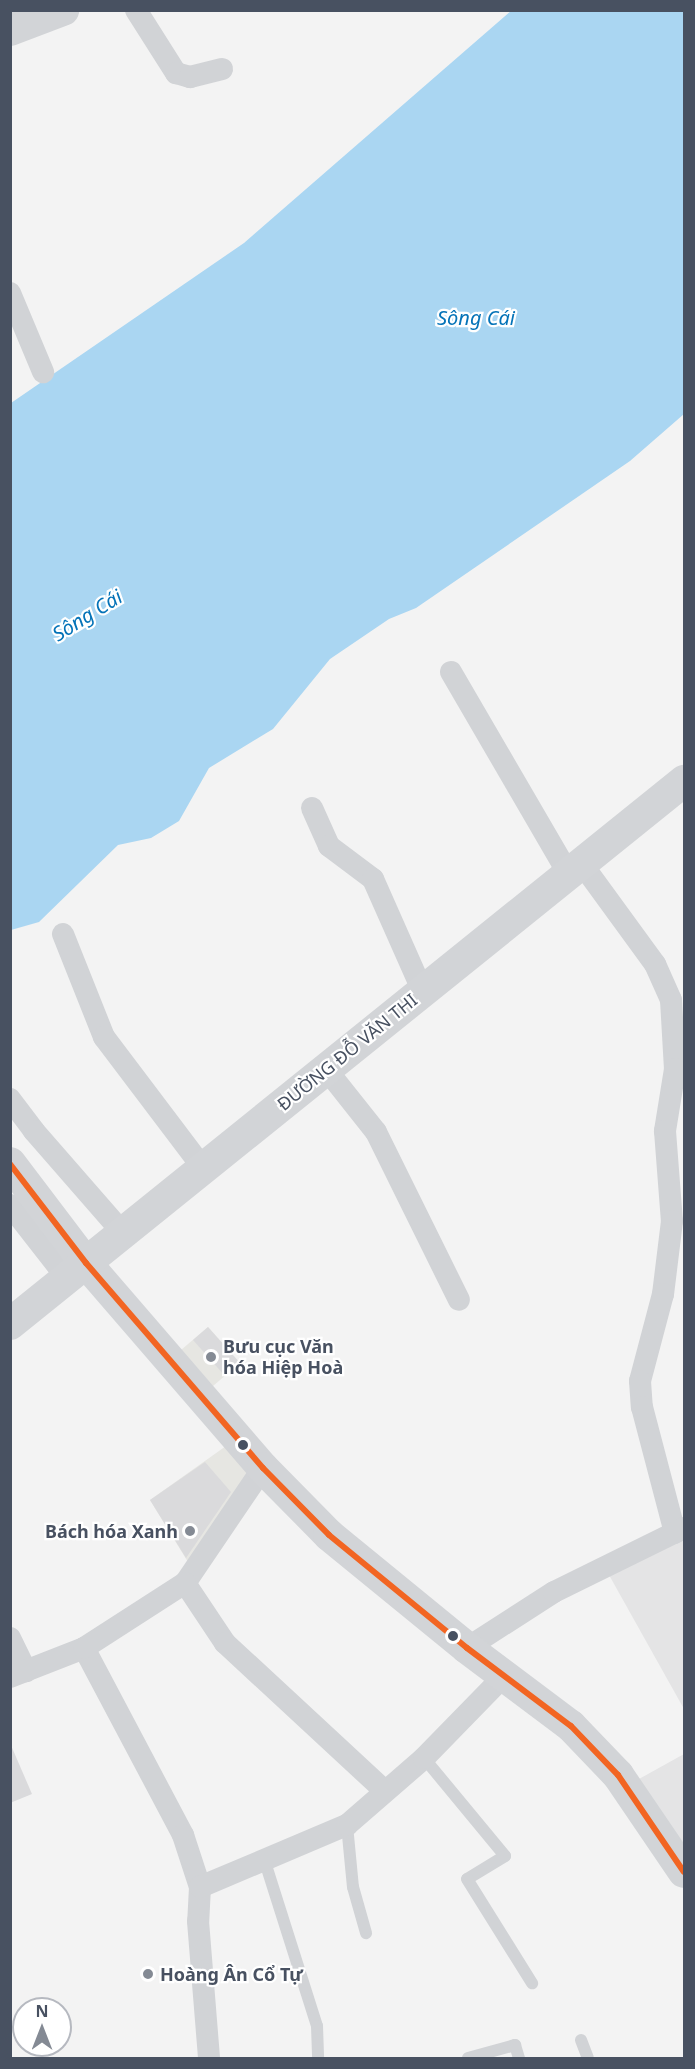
<!DOCTYPE html>
<html>
<head>
<meta charset="utf-8">
<style>
	body { margin:0 }
	#map { position:relative; width:695px; height:2069px; overflow:hidden; background:#f3f3f3; font-family:"Noto Sans",sans-serif }
	div>[style] { position:absolute }
	[style*='--x'] { left:calc(var(--x)*1px); top:calc(var(--y)*1px); width:calc(var(--w)*1px); rotate:calc(var(--a)*1deg) }
	.commercial>* { inset:0; background:#e6e6e2 }
	.education>* { inset:0; background:#e4e4e5 }
	.water>* { inset:0; background:#aad6f2 }
	.building>* { inset:0; background:#dadadc }
	.lane>* { height:12px; margin:-6px; padding:0 6px; transform-origin:6px; border-radius:6px; background:#d1d3d6 }
	.street>* { height:22px; margin:-11px; padding:0 11px; transform-origin:11px; border-radius:11px; background:#d1d3d6 }
	.secondary>* { height:32px; margin:-16px; padding:0 16px; transform-origin:16px; border-radius:16px; background:#d2d4d7 }
	.bus-1>* { height:6px; margin:-3px; padding:0 3px; transform-origin:3px; border-radius:3px; background:#f26522 }
	.dots>* { width:16px; height:16px; translate:-50% -50%; box-sizing:border-box; border:3px solid #fff; border-radius:50% }
	span { translate:-50% -50%; white-space:nowrap; text-align:center; line-height:1.15; -webkit-text-stroke:4.5px #fff; paint-order:stroke }
	.street-label { font-size:18px; color:#485161 }
	.poi-label { font-size:18px; color:#485161; font-weight:700 }
	.left { translate:0 -50%; text-align:left }
	.right { translate:-100% -50%; text-align:right }
	.water-label { font-size:20px; color:#0473b8; font-style:italic }
	.frame { position:absolute; inset:0; border:12px solid #485161; pointer-events:none }
	.north { position:absolute; left:12px; top:1997px; width:60px; height:60px; box-sizing:border-box; background:#fff; border:2px solid #b6b9c0; border-radius:50%; rotate:0deg; font-size:16px; font-weight:700; line-height:24px; text-align:center; color:#485161 }
	.north::after { content:''; display:block; margin:auto; width:21px; height:27px; background:#848a94; clip-path:polygon(50% 0,100% 100%,50% 72%,0 100%) }
</style>
</head>
<body>
<div id="map">
	<div class="commercial">
		<i style="clip-path:polygon(208px 1327px,240px 1363px,213px 1386px,181px 1350px)"></i>
		<i style="clip-path:polygon(226px 1446px,249px 1473px,188px 1562px,150px 1500px)"></i>
	</div>
	<div class="education">
		<i style="clip-path:polygon(684px 1538px,684px 1709px,609px 1575px)"></i>
		<i style="clip-path:polygon(684px 1754px,684px 1845px,639px 1779px)"></i>
	</div>
	<div class="water">
		<i style="clip-path:polygon(511px 11px,684px 11px,684px 414px,630px 461px,416px 608px,389px 619px,330px 659px,273px 729px,209px 768px,179px 821px,151px 838px,118px 845px,39px 922px,11px 930px,11px 403px,244px 243px)"></i>
	</div>
	<div class="building">
		<i style="clip-path:polygon(208px 1327px,240px 1363px,225px 1376px,193px 1340px)"></i>
		<i style="clip-path:polygon(205px 1462px,231px 1492px,186px 1558px,150px 1500px)"></i>
		<i style="clip-path:polygon(10px 1743px,32px 1794px,10px 1803px)"></i>
	</div>
	<div class="lane">
		<i style="--x:424;--y:1758;--w:127;--a:50.4"></i>
		<i style="--x:505;--y:1856;--w:44;--a:148.8"></i>
		<i style="--x:467;--y:1879;--w:123;--a:58"></i>
		<i style="--x:347;--y:1825;--w:62;--a:84.5"></i>
		<i style="--x:353;--y:1887;--w:48;--a:74.2"></i>
		<i style="--x:265;--y:1862;--w:172;--a:72.4"></i>
		<i style="--x:317;--y:2026;--w:32;--a:88"></i>
		<i style="--x:581;--y:2040;--w:19;--a:69"></i>
		<i style="--x:468;--y:2058;--w:49;--a:-15.5"></i>
		<i style="--x:515;--y:2045;--w:14;--a:73"></i>
	</div>
	<div class="street">
		<i style="--x:136;--y:10;--w:75;--a:57.6"></i>
		<i style="--x:176;--y:73;--w:15;--a:16"></i>
		<i style="--x:190;--y:77;--w:33;--a:-14"></i>
		<i style="--x:10;--y:293;--w:86;--a:67.3"></i>
		<i style="--x:451;--y:672;--w:235;--a:59.8"></i>
		<i style="--x:312;--y:808;--w:42;--a:65.9"></i>
		<i style="--x:329;--y:846;--w:55;--a:36.9"></i>
		<i style="--x:373;--y:879;--w:124;--a:66.1"></i>
		<i style="--x:582;--y:864;--w:124;--a:53.9"></i>
		<i style="--x:655;--y:964;--w:39;--a:66"></i>
		<i style="--x:671;--y:1000;--w:69;--a:86.7"></i>
		<i style="--x:675;--y:1069;--w:63;--a:99.2"></i>
		<i style="--x:665;--y:1131;--w:90;--a:85.6"></i>
		<i style="--x:672;--y:1221;--w:74;--a:97"></i>
		<i style="--x:663;--y:1294;--w:90;--a:104.8"></i>
		<i style="--x:640;--y:1381;--w:26;--a:86"></i>
		<i style="--x:642;--y:1407;--w:130;--a:75.3"></i>
		<i style="--x:63;--y:934;--w:111;--a:68.3"></i>
		<i style="--x:104;--y:1037;--w:164;--a:52.9"></i>
		<i style="--x:326;--y:1069;--w:80;--a:51.6"></i>
		<i style="--x:376;--y:1132;--w:187;--a:63.7"></i>
		<i style="--x:10;--y:1099;--w:40;--a:53"></i>
		<i style="--x:34;--y:1131;--w:135;--a:48.9"></i>
		<i style="--x:10;--y:1205;--w:93;--a:52"></i>
		<i style="--x:263;--y:1468;--w:139;--a:124.1"></i>
		<i style="--x:185;--y:1583;--w:72;--a:56.3"></i>
		<i style="--x:225;--y:1643;--w:217;--a:42.8"></i>
		<i style="--x:10;--y:1638;--w:37;--a:64"></i>
		<i style="--x:84;--y:1648;--w:212;--a:62.1"></i>
		<i style="--x:183;--y:1835;--w:55;--a:71.9"></i>
		<i style="--x:200;--y:1887;--w:34;--a:93"></i>
		<i style="--x:198;--y:1921;--w:137;--a:85.4"></i>
		<i style="--x:467;--y:1648;--w:103;--a:-32.8"></i>
		<i style="--x:554;--y:1592;--w:145;--a:-26.2"></i>
		<i style="--x:10;--y:1677;--w:79;--a:-21.4"></i>
		<i style="--x:84;--y:1648;--w:120;--a:-32.8"></i>
		<i style="--x:200;--y:1887;--w:160;--a:-22.9"></i>
		<i style="--x:347;--y:1825;--w:102;--a:-41"></i>
		<i style="--x:424;--y:1758;--w:115;--a:-45.7"></i>
	</div>
	<div class="secondary">
		<i style="--x:10;--y:30;--w:57;--a:-20.7"></i>
		<i style="--x:10;--y:1163;--w:126;--a:52.8"></i>
		<i style="--x:86;--y:1263;--w:271;--a:49.2"></i>
		<i style="--x:263;--y:1468;--w:94;--a:45.4"></i>
		<i style="--x:329;--y:1535;--w:178;--a:39.3"></i>
		<i style="--x:467;--y:1648;--w:130;--a:36.9"></i>
		<i style="--x:571;--y:1726;--w:68;--a:46.2"></i>
		<i style="--x:618;--y:1775;--w:117;--a:55.8"></i>
		<i style="--x:10;--y:1324;--w:866;--a:-38.86"></i>
	</div>
	<div class="bus-1">
		<i style="--x:10;--y:1164;--w:125;--a:52.5"></i>
		<i style="--x:86;--y:1263;--w:271;--a:49.2"></i>
		<i style="--x:263;--y:1468;--w:94;--a:45.4"></i>
		<i style="--x:329;--y:1535;--w:178;--a:39.3"></i>
		<i style="--x:467;--y:1648;--w:130;--a:36.9"></i>
		<i style="--x:571;--y:1726;--w:68;--a:46.2"></i>
		<i style="--x:618;--y:1775;--w:117;--a:55.8"></i>
	</div>
	<div class="dots">
		<i style="left:211px;top:1357px;background:#848a94"></i>
		<i style="left:243px;top:1445px;background:#485161"></i>
		<i style="left:190px;top:1531px;background:#848a94"></i>
		<i style="left:453px;top:1636px;background:#485161"></i>
		<i style="left:148px;top:1974px;background:#848a94"></i>
	</div>
	<div class="street-label">
		<span style="left:347px;top:1052px;rotate:-39deg">ĐƯỜNG ĐỖ VĂN THI</span>
	</div>
	<div class="poi-label">
		<span class="left" style="left:223px;top:1357px">Bưu cục Văn<br>hóa Hiệp Hoà</span>
		<span class="right" style="left:178px;top:1531px">Bách hóa Xanh</span>
		<span class="left" style="left:160px;top:1974px">Hoàng Ân Cổ Tự</span>
	</div>
	<div class="water-label">
		<span style="left:476px;top:317px">Sông Cái</span>
		<span style="left:87px;top:615px;rotate:-32deg">Sông Cái</span>
	</div>
	<div class="frame"></div>
	<div class="north">N</div>
</div>
</body>
</html>
